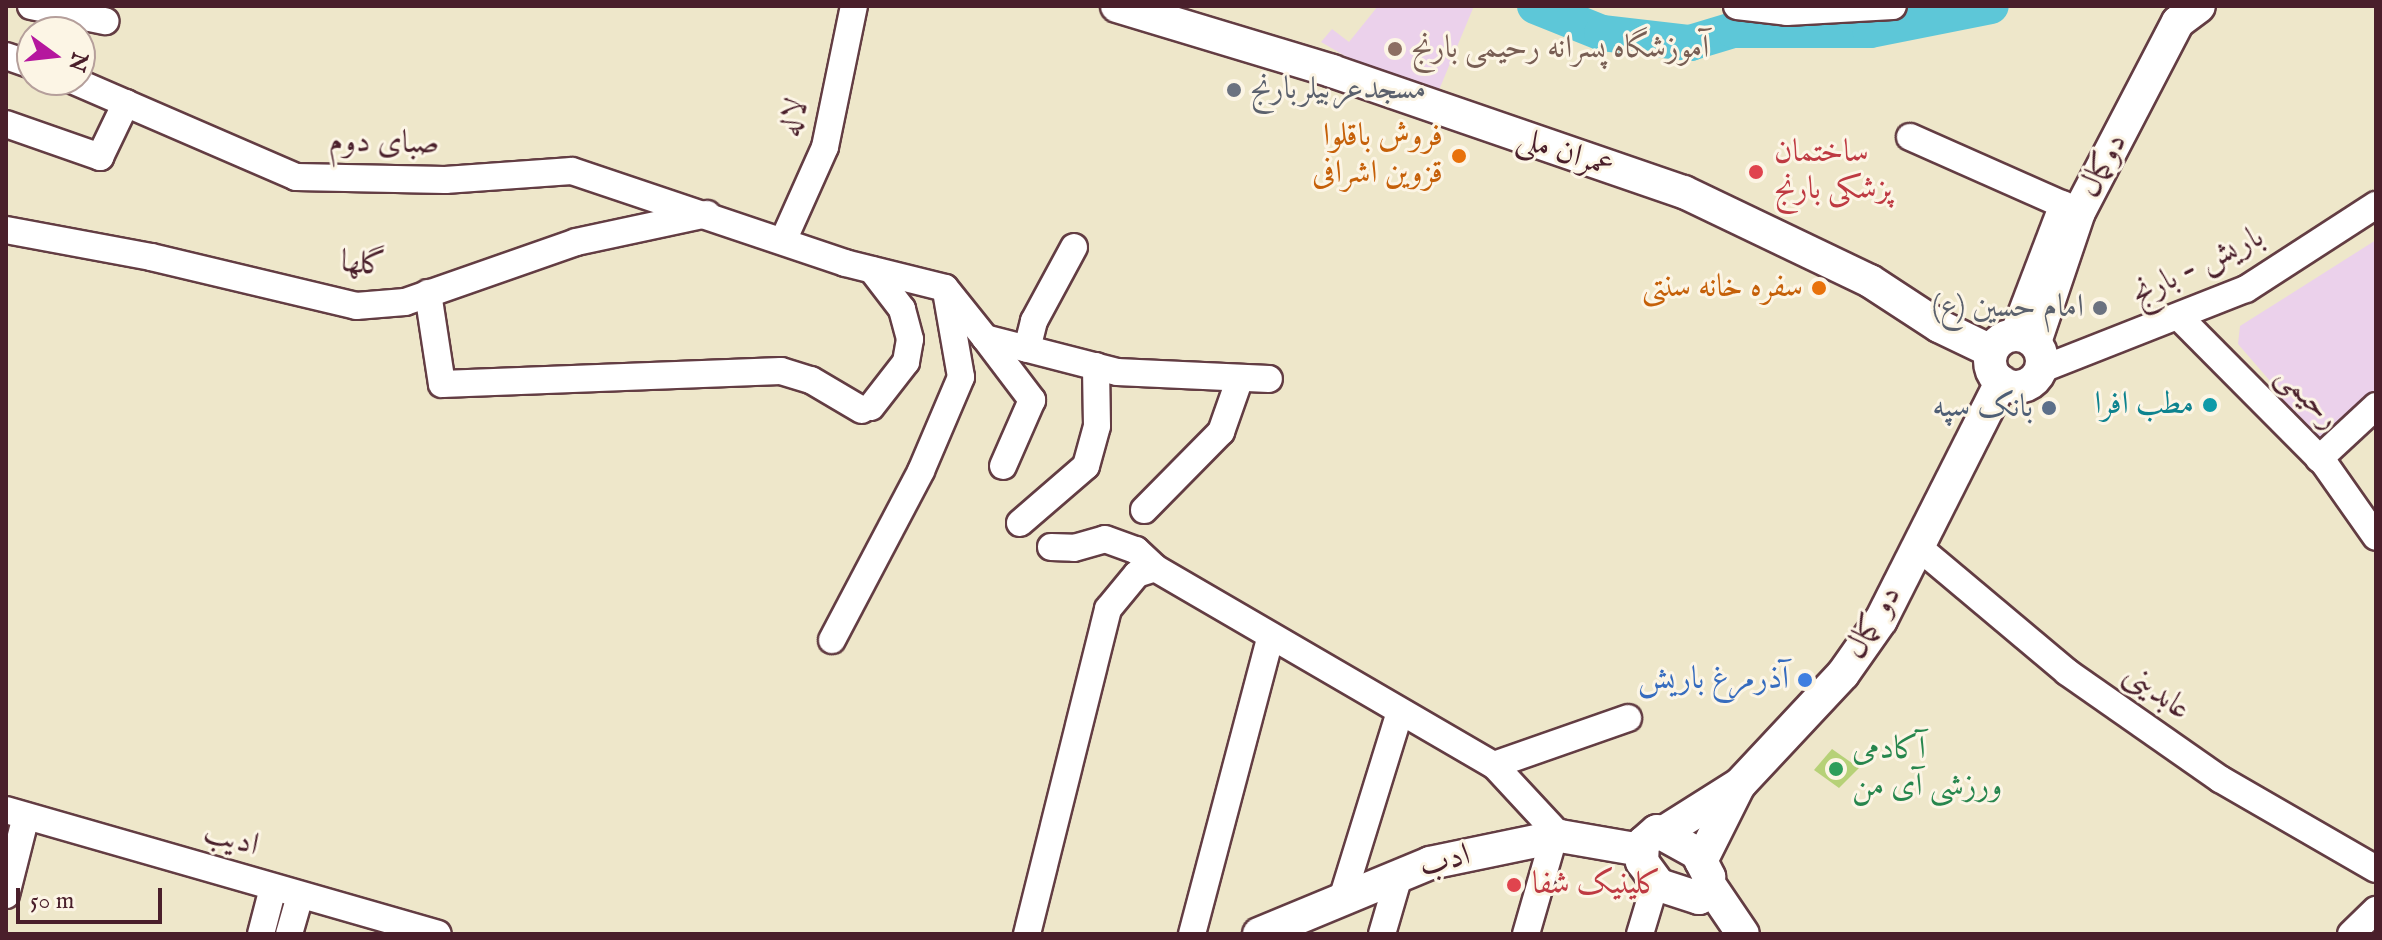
<!DOCTYPE html>
<html>
<head>
<meta charset="utf-8">
<style>
	body { margin:0 }
	#map { position:relative; width:2382px; height:940px; overflow:hidden; background:#eee7ca; font-family:"IM FELL English",Amiri,serif }
	div>[style] { position:absolute }
	[style*='--x'] { left:calc(var(--x)*1px); top:calc(var(--y)*1px); width:calc(var(--w)*1px); rotate:calc(var(--a)*1deg) }
	.built>* { inset:0; background:#ebd1eb }
	.green>* { inset:0; background:#b6d177 }
	.river>* { height:36px; margin:-18px; padding:0 18px; transform-origin:18px; border-radius:18px; background:#5dc7d8 }
	.roads { filter:drop-shadow(2px 0 #633d43) drop-shadow(-2px 0 #633d43) drop-shadow(0 2px #633d43) drop-shadow(0 -2px #633d43) }
	.minor>* { height:26px; margin:-13px; padding:0 13px; transform-origin:13px; border-radius:13px; background:#fff }
	.major>* { height:32px; margin:-16px; padding:0 16px; transform-origin:16px; border-radius:16px; background:#fff }
	.major>.ring { margin:-16px; padding:0; box-sizing:content-box; background:none; border:32px solid #fff; border-radius:50% }
	.dots>* { width:22px; height:22px; translate:-50% -50%; box-sizing:border-box; border:4px solid #fcf5e5; border-radius:50% }
	span { translate:-50% -50%; white-space:nowrap; text-align:center; line-height:1.15; -webkit-text-stroke:6px #fcf5e5; paint-order:stroke }
	.education-label { font-size:32px; color:#785e54 }
	.left { translate:0 -50%; text-align:left }
	.worship-label { font-size:32px; color:#5b616d }
	.right { translate:-100% -50%; text-align:right }
	.street-label { font-size:32px; color:#4a1f2b }
	.food-label { font-size:32px; color:#c56008 }
	.health-label { font-size:32px; color:#be3a42 }
	.culture-label { font-size:32px; color:#0d838f }
	.service-label { font-size:32px; color:#4e5e75 }
	.shop-label { font-size:32px; color:#366cbe }
	.leisure-label { font-size:32px; color:#27864d }
	.frame { position:absolute; inset:0; border:8px solid #4a1f2b; pointer-events:none }
	.north { position:absolute; left:16px; top:16px; width:80px; height:80px; box-sizing:border-box; background:#fcf5e5; border:2px solid #b59f9b; border-radius:50%; rotate:105deg; font-size:22px; font-weight:700; line-height:32px; text-align:center; color:#4a1f2b }
	.north::after { content:''; display:block; margin:auto; width:28px; height:36px; background:#b5179e; clip-path:polygon(50% 0,100% 100%,50% 72%,0 100%) }
	.scale { position:absolute; left:16px; top:888px; width:146px; height:36px; box-sizing:border-box; border:4px solid #4a1f2b; border-top:0; padding-left:10px; font-size:24px; line-height:28px; white-space:nowrap; color:#4a1f2b; -webkit-text-stroke:6px #fcf5e5; paint-order:stroke }
</style>
</head>
<body>
<div id="map">
	<div class="built">
		<i style="clip-path:polygon(1378px 6px,1474px 6px,1434px 102px,1344px 63px,1345px 56px,1321px 42px,1332px 29px,1349px 42px)"></i>
		<i style="clip-path:polygon(2376px 240px,2376px 391px,2320px 452px,2275px 408px,2270px 381px,2238px 344px,2240px 326px)"></i>
	</div>
	<div class="green">
		<i style="clip-path:polygon(1832px 749px,1859px 768px,1839px 788px,1814px 770px)"></i>
	</div>
	<div class="river">
		<i style="--x:1535;--y:6;--w:72;--a:21.9"></i>
		<i style="--x:1602;--y:33;--w:89;--a:6.5"></i>
		<i style="--x:1690;--y:43;--w:45;--a:-16.8"></i>
		<i style="--x:1733;--y:30;--w:137;--a:0"></i>
		<i style="--x:1870;--y:30;--w:123;--a:-11.2"></i>
	</div>
	<div class="roads">
		<div class="minor">
			<i style="--x:31;--y:6;--w:76;--a:11.5"></i>
			<i style="--x:1737;--y:6;--w:50;--a:6.8"></i>
			<i style="--x:1787;--y:12;--w:106;--a:-3.2"></i>
			<i style="--x:6;--y:56;--w:28;--a:19"></i>
			<i style="--x:72;--y:80;--w:244;--a:23.4"></i>
			<i style="--x:296;--y:177;--w:149;--a:1.2"></i>
			<i style="--x:445;--y:180;--w:127;--a:-4.1"></i>
			<i style="--x:572;--y:171;--w:288;--a:18.6"></i>
			<i style="--x:845;--y:263;--w:103;--a:14"></i>
			<i style="--x:945;--y:288;--w:64;--a:51.3"></i>
			<i style="--x:985;--y:338;--w:136;--a:14.4"></i>
			<i style="--x:1117;--y:372;--w:152;--a:2.6"></i>
			<i style="--x:6;--y:124;--w:100;--a:19.3"></i>
			<i style="--x:100;--y:157;--w:60;--a:-64.3"></i>
			<i style="--x:1910;--y:137;--w:185;--a:23.9"></i>
			<i style="--x:6;--y:230;--w:147;--a:10.5"></i>
			<i style="--x:151;--y:257;--w:211;--a:13.4"></i>
			<i style="--x:356;--y:306;--w:49;--a:-4.7"></i>
			<i style="--x:405;--y:302;--w:181;--a:-19.3"></i>
			<i style="--x:576;--y:242;--w:134;--a:-12.1"></i>
			<i style="--x:783;--y:241;--w:103;--a:-65.9"></i>
			<i style="--x:825;--y:147;--w:144;--a:-78.4"></i>
			<i style="--x:428;--y:293;--w:92;--a:81.3"></i>
			<i style="--x:442;--y:384;--w:339;--a:-2.2"></i>
			<i style="--x:781;--y:371;--w:31;--a:17"></i>
			<i style="--x:811;--y:380;--w:59;--a:30.5"></i>
			<i style="--x:2179;--y:317;--w:206;--a:45.2"></i>
			<i style="--x:2324;--y:463;--w:90;--a:54.9"></i>
			<i style="--x:2013;--y:335;--w:140;--a:-69.1"></i>
			<i style="--x:985;--y:338;--w:78;--a:52.8"></i>
			<i style="--x:1032;--y:400;--w:72;--a:113.7"></i>
			<i style="--x:1027;--y:349;--w:29;--a:-76"></i>
			<i style="--x:1034;--y:321;--w:84;--a:-61.6"></i>
			<i style="--x:2040;--y:370;--w:221;--a:-21.5"></i>
			<i style="--x:2246;--y:289;--w:155;--a:-32.9"></i>
			<i style="--x:871;--y:407;--w:57;--a:-52.1"></i>
			<i style="--x:906;--y:362;--w:23;--a:-80"></i>
			<i style="--x:910;--y:339;--w:31;--a:-105"></i>
			<i style="--x:902;--y:309;--w:49;--a:-127.6"></i>
			<i style="--x:2319;--y:459;--w:78;--a:-42.9"></i>
			<i style="--x:1144;--y:510;--w:110;--a:-45.4"></i>
			<i style="--x:1221;--y:432;--w:57;--a:-70.6"></i>
			<i style="--x:1020;--y:523;--w:87;--a:-40.8"></i>
			<i style="--x:1086;--y:466;--w:41;--a:-74.6"></i>
			<i style="--x:1097;--y:426;--w:60;--a:-91"></i>
			<i style="--x:1917;--y:546;--w:196;--a:40"></i>
			<i style="--x:2067;--y:672;--w:187;--a:35"></i>
			<i style="--x:2220;--y:779;--w:180;--a:30"></i>
			<i style="--x:1051;--y:547;--w:23;--a:2"></i>
			<i style="--x:1074;--y:548;--w:32;--a:-16"></i>
			<i style="--x:1105;--y:539;--w:33;--a:20"></i>
			<i style="--x:1136;--y:550;--w:26;--a:43"></i>
			<i style="--x:832;--y:640;--w:191;--a:-62.2"></i>
			<i style="--x:921;--y:471;--w:102;--a:-66.9"></i>
			<i style="--x:961;--y:377;--w:87;--a:-99.9"></i>
			<i style="--x:1494;--y:765;--w:142;--a:-19.3"></i>
			<i style="--x:6;--y:810;--w:449;--a:16"></i>
			<i style="--x:6;--y:895;--w:81;--a:-75.8"></i>
			<i style="--x:1342;--y:899;--w:196;--a:-72.8"></i>
			<i style="--x:261;--y:934;--w:48;--a:-75.4"></i>
			<i style="--x:289;--y:934;--w:40;--a:-74"></i>
			<i style="--x:1027;--y:934;--w:335;--a:-76"></i>
			<i style="--x:1108;--y:609;--w:45;--a:-50.4"></i>
			<i style="--x:1137;--y:574;--w:19;--a:-18"></i>
			<i style="--x:1155;--y:568;--w:392;--a:30.2"></i>
			<i style="--x:1494;--y:765;--w:97;--a:47.1"></i>
			<i style="--x:1192;--y:934;--w:306;--a:-75.2"></i>
			<i style="--x:1382;--y:934;--w:60;--a:-73.7"></i>
			<i style="--x:1526;--y:934;--w:101;--a:-73.9"></i>
			<i style="--x:1640;--y:934;--w:55;--a:-73.2"></i>
			<i style="--x:2351;--y:934;--w:35;--a:-44"></i>
		</div>
		<div class="major">
			<i style="--x:1117;--y:6;--w:225;--a:16.8"></i>
			<i style="--x:1332;--y:71;--w:372;--a:19"></i>
			<i style="--x:1684;--y:192;--w:206;--a:25.6"></i>
			<i style="--x:1870;--y:281;--w:82;--a:33.1"></i>
			<i style="--x:1939;--y:326;--w:58;--a:25.7"></i>
			<i class="ring" style="left:1990px;top:335px;width:20px;height:20px"></i>
			<i style="--x:2035;--y:342;--w:137;--a:-71.3"></i>
			<i style="--x:2079;--y:212;--w:214;--a:-62.5"></i>
			<i style="--x:2178;--y:22;--w:26;--a:-37"></i>
			<i style="--x:1657;--y:831;--w:46;--a:28.8"></i>
			<i style="--x:1697;--y:853;--w:27;--a:63"></i>
			<i style="--x:1709;--y:877;--w:15;--a:101"></i>
			<i style="--x:1706;--y:892;--w:9;--a:139"></i>
			<i style="--x:1699;--y:898;--w:42;--a:-162"></i>
			<i style="--x:1659;--y:885;--w:29;--a:-126"></i>
			<i style="--x:1642;--y:862;--w:19;--a:-87"></i>
			<i style="--x:1643;--y:843;--w:18;--a:-41"></i>
			<i style="--x:1664;--y:832;--w:90;--a:-32.3"></i>
			<i style="--x:1740;--y:784;--w:151;--a:-46.9"></i>
			<i style="--x:1843;--y:674;--w:66;--a:-54.9"></i>
			<i style="--x:1881;--y:620;--w:267;--a:-63.2"></i>
			<i style="--x:1701;--y:861;--w:83;--a:-63.4"></i>
			<i style="--x:1709;--y:884;--w:60;--a:55.8"></i>
			<i style="--x:1259;--y:934;--w:185;--a:-22.5"></i>
			<i style="--x:1430;--y:863;--w:133;--a:-11.7"></i>
			<i style="--x:1560;--y:836;--w:82;--a:9.8"></i>
		</div>
	</div>
	<div class="dots">
		<i style="left:1395px;top:49px;background:#8d6e63"></i>
		<i style="left:1234px;top:90px;background:#6b7280"></i>
		<i style="left:1459px;top:156px;background:#e8710a"></i>
		<i style="left:1756px;top:172px;background:#e0444e"></i>
		<i style="left:1819px;top:288px;background:#e8710a"></i>
		<i style="left:2100px;top:308px;background:#6b7280"></i>
		<i style="left:2210px;top:405px;background:#0f9aa8"></i>
		<i style="left:2049px;top:408px;background:#5c6f8a"></i>
		<i style="left:1805px;top:680px;background:#3f7fe0"></i>
		<i style="left:1836px;top:769px;background:#2e9e5b"></i>
		<i style="left:1514px;top:885px;background:#e0444e"></i>
	</div>
	<div class="education-label">
		<span class="left" style="left:1411px;top:49px">آموزشگاه پسرانه رحیمی بارنج</span>
	</div>
	<div class="worship-label">
		<span class="left" style="left:1250px;top:90px">مسجدعربیلربارنج</span>
		<span class="right" style="left:2084px;top:308px">امام حسین (ع)</span>
	</div>
	<div class="street-label">
		<span style="left:795px;top:118px;rotate:-75deg">لاله</span>
		<span style="left:384px;top:144px;rotate:1deg">صبای دوم</span>
		<span style="left:1565px;top:154px;rotate:18deg">عمران ملی</span>
		<span style="left:2104px;top:166px;rotate:-62deg">دوکمال</span>
		<span style="left:363px;top:265px;rotate:5deg">گلها</span>
		<span style="left:2198px;top:267px;rotate:-26deg">باریش - بارنج</span>
		<span style="left:2307px;top:398px;rotate:46deg">رحیمی</span>
		<span style="left:1874px;top:623px;rotate:-59deg">دو کمال</span>
		<span style="left:2156px;top:693px;rotate:35deg">عابدینی</span>
		<span style="left:231px;top:840px;rotate:16deg">ادیب</span>
		<span style="left:1445px;top:862px;rotate:-15deg">ادب</span>
	</div>
	<div class="food-label">
		<span class="right" style="left:1443px;top:156px">فروش باقلوا<br>قزوین اشرافی</span>
		<span class="right" style="left:1803px;top:288px">سفره خانه سنتی</span>
	</div>
	<div class="health-label">
		<span class="left" style="left:1774px;top:172px">ساختمان<br>پزشکی بارنج</span>
		<span class="left" style="left:1532px;top:885px">کلینیک شفا</span>
	</div>
	<div class="culture-label">
		<span class="right" style="left:2194px;top:405px">مطب افرا</span>
	</div>
	<div class="service-label">
		<span class="right" style="left:2033px;top:408px">بانک سپه</span>
	</div>
	<div class="shop-label">
		<span class="right" style="left:1789px;top:680px">آذرمرغ باریش</span>
	</div>
	<div class="leisure-label">
		<span class="left" style="left:1852px;top:769px">آکادمی<br>ورزشی آی من</span>
	</div>
	<div class="frame"></div>
	<div class="north">N</div>
	<div class="scale">50 m</div>
</div>
</body>
</html>
